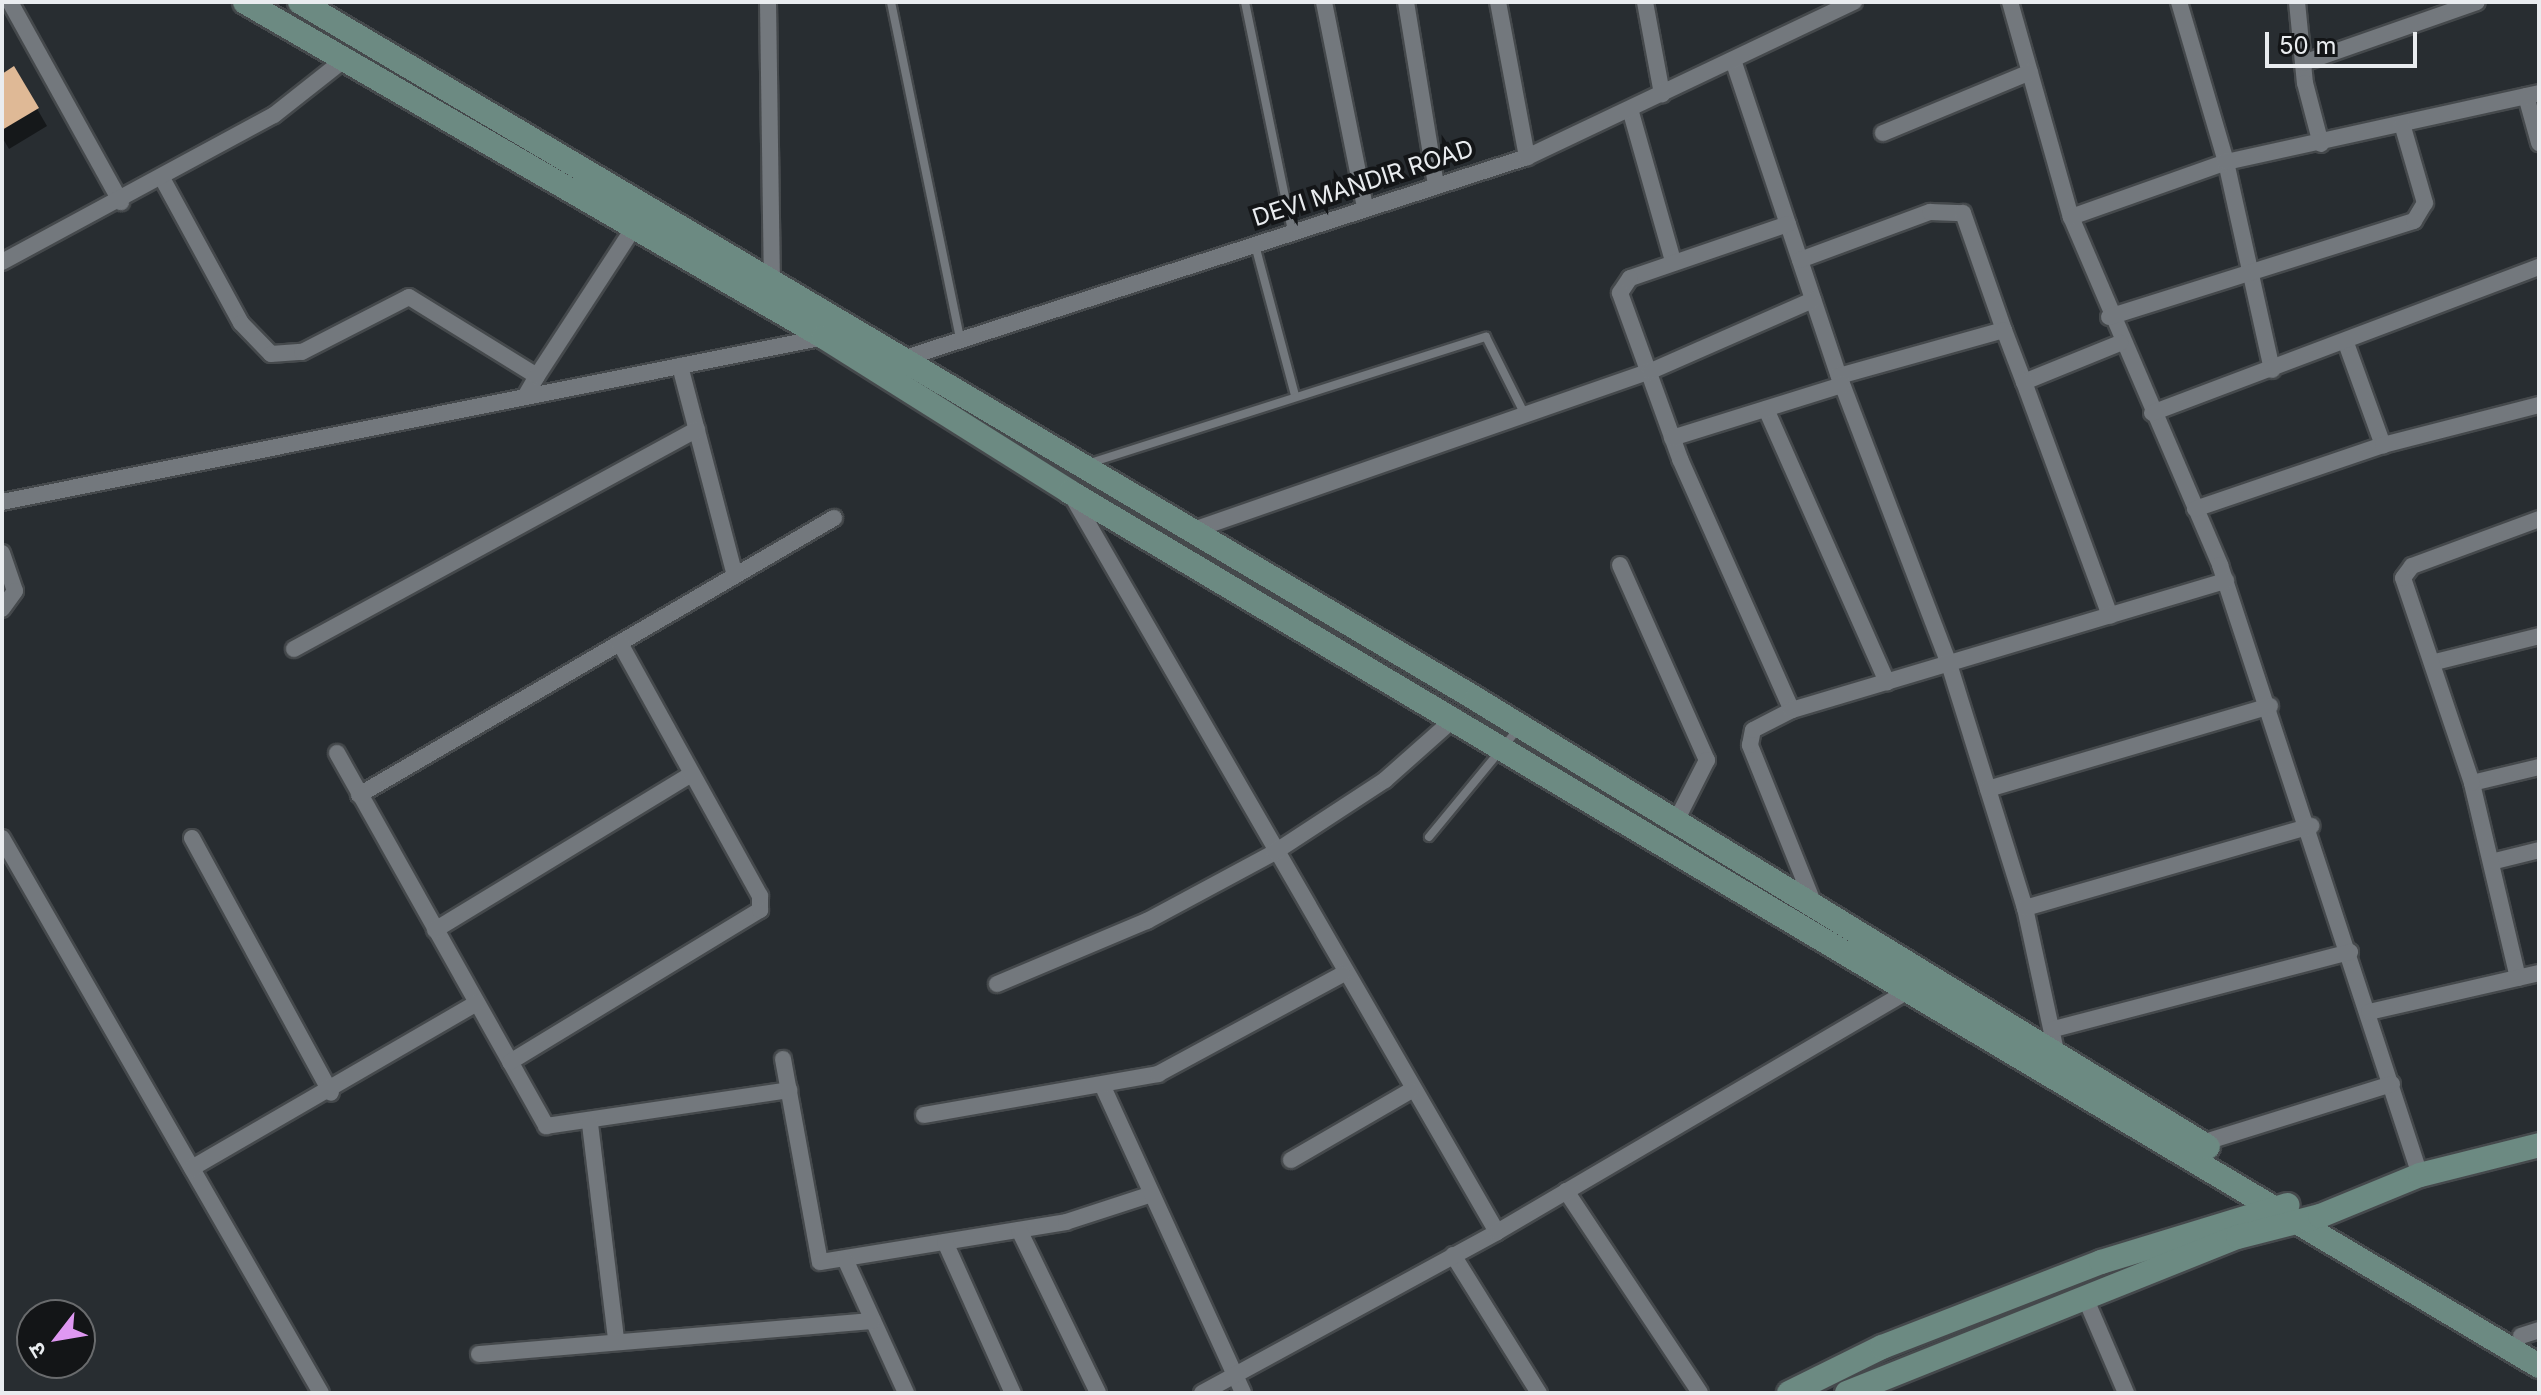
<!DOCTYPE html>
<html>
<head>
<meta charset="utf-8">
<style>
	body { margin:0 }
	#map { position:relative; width:2541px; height:1395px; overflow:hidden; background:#282d31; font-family:Inter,"Noto Sans Devanagari",sans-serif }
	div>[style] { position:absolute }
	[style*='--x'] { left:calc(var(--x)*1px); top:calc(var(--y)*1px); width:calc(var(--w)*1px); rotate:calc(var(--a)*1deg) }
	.shadow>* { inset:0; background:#0007 }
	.building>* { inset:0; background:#dfb996 }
	.roads { filter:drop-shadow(2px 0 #45494c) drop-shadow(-2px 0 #45494c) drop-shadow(0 2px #45494c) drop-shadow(0 -2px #45494c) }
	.lane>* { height:8px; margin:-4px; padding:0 4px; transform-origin:4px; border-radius:4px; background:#73787d }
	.street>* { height:16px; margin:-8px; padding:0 8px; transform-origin:8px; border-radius:8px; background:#73787d }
	.secondary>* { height:24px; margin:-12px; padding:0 12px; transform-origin:12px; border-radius:12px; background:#6c8a82 }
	span { translate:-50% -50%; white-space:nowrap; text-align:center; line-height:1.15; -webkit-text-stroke:8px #131517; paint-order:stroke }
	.street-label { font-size:24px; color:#e9ecef }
	.frame { position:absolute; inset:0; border:4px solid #e9ecef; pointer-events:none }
	.north { position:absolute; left:16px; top:1299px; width:80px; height:80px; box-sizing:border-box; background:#131517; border:2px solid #696b6d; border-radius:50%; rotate:239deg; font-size:22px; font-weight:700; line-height:32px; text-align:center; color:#e9ecef }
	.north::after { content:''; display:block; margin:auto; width:28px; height:36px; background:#df98f2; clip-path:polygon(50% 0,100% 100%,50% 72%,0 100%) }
	.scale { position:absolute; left:2265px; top:32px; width:152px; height:36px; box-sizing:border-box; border:4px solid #e9ecef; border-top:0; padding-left:10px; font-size:24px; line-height:28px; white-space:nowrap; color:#e9ecef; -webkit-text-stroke:6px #131517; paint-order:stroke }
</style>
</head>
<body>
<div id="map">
	<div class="shadow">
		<i style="clip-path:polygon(14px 69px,47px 126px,9px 149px,2px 137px,2px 76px)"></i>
	</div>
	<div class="building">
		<i style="clip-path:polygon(14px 66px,39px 108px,2px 130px,2px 74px)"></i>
	</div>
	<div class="roads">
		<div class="lane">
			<i style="--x:891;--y:2;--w:344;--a:78.4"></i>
			<i style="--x:1245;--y:2;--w:234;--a:78.4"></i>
			<i style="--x:1255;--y:245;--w:155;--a:75.1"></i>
			<i style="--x:1087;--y:464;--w:419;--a:-17.7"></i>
			<i style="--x:1486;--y:337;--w:83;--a:63.4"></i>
			<i style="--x:1429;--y:837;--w:140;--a:-50.5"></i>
		</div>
		<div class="street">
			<i style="--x:10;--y:2;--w:229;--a:61"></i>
			<i style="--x:768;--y:2;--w:280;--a:89.2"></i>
			<i style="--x:1324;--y:2;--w:210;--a:78.7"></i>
			<i style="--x:1406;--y:2;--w:185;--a:80.7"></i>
			<i style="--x:1498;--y:2;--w:158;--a:79.4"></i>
			<i style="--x:1645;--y:2;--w:94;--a:79.5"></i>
			<i style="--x:2010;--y:2;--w:223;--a:74.2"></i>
			<i style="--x:2071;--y:217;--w:379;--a:66.8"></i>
			<i style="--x:2220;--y:565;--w:642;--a:71.85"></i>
			<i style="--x:2179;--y:2;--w:167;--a:73.6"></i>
			<i style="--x:2226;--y:162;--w:213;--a:77.5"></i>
			<i style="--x:2297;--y:2;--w:81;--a:84.4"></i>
			<i style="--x:2305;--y:83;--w:63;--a:75.3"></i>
			<i style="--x:1733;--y:60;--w:333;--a:71.5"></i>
			<i style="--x:1839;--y:376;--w:308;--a:69.1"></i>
			<i style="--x:1949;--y:664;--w:256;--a:72.7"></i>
			<i style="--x:2025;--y:908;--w:146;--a:77.8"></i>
			<i style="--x:2303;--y:63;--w:184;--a:-19.3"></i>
			<i style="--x:2526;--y:96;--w:49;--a:74.5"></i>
			<i style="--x:1630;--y:109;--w:158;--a:74.2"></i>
			<i style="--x:1883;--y:133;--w:159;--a:-22.5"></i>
			<i style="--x:162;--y:178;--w:165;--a:61.4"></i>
			<i style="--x:241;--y:323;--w:43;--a:45.9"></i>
			<i style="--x:271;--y:354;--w:31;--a:-4"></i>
			<i style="--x:302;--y:352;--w:120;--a:-27.2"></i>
			<i style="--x:409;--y:297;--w:150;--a:31.7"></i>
			<i style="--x:537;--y:376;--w:24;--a:120"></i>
			<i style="--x:2071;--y:217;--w:164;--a:-19.5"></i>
			<i style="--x:2226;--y:162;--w:321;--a:-12.4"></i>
			<i style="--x:1788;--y:224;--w:167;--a:161.1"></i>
			<i style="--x:1630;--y:278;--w:18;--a:124"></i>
			<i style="--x:1620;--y:293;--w:177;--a:70.1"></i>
			<i style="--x:1680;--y:459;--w:275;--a:66"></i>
			<i style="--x:1800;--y:260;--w:139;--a:-20.3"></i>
			<i style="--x:1930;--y:212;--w:33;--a:2"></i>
			<i style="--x:1963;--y:213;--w:124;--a:70.7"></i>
			<i style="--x:2;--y:262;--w:309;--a:-28.4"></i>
			<i style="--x:274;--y:115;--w:85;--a:-38.3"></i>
			<i style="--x:2109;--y:317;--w:320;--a:-17.5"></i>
			<i style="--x:2414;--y:221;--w:21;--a:-59"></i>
			<i style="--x:2425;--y:203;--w:82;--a:-106.2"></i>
			<i style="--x:2346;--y:343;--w:109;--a:70.1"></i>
			<i style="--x:899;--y:360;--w:660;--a:-17.91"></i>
			<i style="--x:1527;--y:157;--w:362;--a:-25.4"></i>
			<i style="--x:680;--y:366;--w:216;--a:75.3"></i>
			<i style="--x:537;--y:376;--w:174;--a:-56.9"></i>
			<i style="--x:1839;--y:376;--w:171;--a:-15.6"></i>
			<i style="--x:2004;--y:330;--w:56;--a:69"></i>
			<i style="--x:2024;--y:382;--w:104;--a:-22.1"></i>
			<i style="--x:2024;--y:382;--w:249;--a:69.8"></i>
			<i style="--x:1766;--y:409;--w:299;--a:66.1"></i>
			<i style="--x:2152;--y:413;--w:414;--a:-20.7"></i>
			<i style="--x:1672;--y:438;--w:178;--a:-17.3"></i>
			<i style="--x:1072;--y:496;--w:850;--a:60"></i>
			<i style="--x:2;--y:502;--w:839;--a:-11.34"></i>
			<i style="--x:2195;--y:509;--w:199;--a:-18.8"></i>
			<i style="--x:2383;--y:445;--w:161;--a:-14.4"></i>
			<i style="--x:1188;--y:532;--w:490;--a:-19.2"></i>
			<i style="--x:1651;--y:371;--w:177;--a:-23.7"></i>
			<i style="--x:2;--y:553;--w:40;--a:71.1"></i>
			<i style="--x:15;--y:591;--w:22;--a:126"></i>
			<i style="--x:1620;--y:565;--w:214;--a:66"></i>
			<i style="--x:1707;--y:760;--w:73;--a:116.9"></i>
			<i style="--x:294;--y:649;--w:459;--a:-28.6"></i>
			<i style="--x:2435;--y:662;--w:107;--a:-14"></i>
			<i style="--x:337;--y:753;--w:428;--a:60.7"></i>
			<i style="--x:546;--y:1126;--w:246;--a:-8.4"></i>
			<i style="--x:2472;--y:783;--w:69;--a:-13.4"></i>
			<i style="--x:1988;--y:789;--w:294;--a:-16.4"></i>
			<i style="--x:359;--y:795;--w:550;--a:-30.25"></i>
			<i style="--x:2;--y:838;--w:640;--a:60.11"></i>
			<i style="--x:192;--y:838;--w:290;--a:61.4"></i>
			<i style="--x:2491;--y:862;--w:49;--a:-14"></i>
			<i style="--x:2025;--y:908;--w:298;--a:-16"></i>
			<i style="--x:1817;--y:912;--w:180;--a:-111.9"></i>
			<i style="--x:1750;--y:745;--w:15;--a:-79"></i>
			<i style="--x:1753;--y:730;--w:44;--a:-27.1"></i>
			<i style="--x:1792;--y:710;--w:453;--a:-16.6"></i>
			<i style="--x:435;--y:930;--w:298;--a:-31.3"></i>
			<i style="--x:2518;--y:978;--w:200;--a:-103.3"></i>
			<i style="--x:2472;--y:783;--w:216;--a:-108.6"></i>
			<i style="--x:2403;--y:578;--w:15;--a:-53"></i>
			<i style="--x:2412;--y:566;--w:135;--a:-20.3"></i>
			<i style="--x:997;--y:984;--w:163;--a:-22.8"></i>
			<i style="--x:1147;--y:921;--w:145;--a:-28.3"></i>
			<i style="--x:1275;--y:852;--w:131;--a:-33.2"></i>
			<i style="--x:1385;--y:780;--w:95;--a:-41.6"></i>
			<i style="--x:2369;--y:1012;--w:174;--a:-12.9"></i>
			<i style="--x:2054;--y:1029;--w:306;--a:-14.6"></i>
			<i style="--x:783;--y:1059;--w:206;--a:79.7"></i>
			<i style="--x:820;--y:1262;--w:249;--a:-9.2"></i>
			<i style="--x:1066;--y:1222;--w:90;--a:-18"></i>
			<i style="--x:510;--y:1062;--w:293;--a:-31.3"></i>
			<i style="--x:760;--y:910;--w:14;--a:-90"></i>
			<i style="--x:760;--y:896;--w:289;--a:-119"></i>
			<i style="--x:1104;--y:1089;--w:334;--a:65.4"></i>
			<i style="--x:924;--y:1115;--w:238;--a:-9.9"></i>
			<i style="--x:1158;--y:1074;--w:210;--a:-28.4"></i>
			<i style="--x:590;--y:1124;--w:217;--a:83.1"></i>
			<i style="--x:2202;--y:1143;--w:199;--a:-17.3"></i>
			<i style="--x:1291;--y:1160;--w:138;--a:-30.1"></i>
			<i style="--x:192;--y:1168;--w:329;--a:-30.1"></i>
			<i style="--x:1566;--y:1191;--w:242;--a:56.4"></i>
			<i style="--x:1019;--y:1230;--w:181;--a:64.1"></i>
			<i style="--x:945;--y:1242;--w:166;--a:65.8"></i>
			<i style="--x:1453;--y:1255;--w:163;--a:58.1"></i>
			<i style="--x:845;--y:1259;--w:147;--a:65.5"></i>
			<i style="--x:2084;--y:1295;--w:107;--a:66.8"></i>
			<i style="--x:2521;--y:1336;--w:19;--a:-18"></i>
			<i style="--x:479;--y:1354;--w:395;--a:-4.8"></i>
			<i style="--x:1202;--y:1393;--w:336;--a:-28.6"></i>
			<i style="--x:1497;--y:1232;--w:478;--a:-30.4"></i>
		</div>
		<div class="secondary">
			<i style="--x:245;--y:2;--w:669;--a:30.05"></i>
			<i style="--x:824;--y:337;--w:291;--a:32.2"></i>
			<i style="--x:1070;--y:492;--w:1709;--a:30.75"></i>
			<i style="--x:300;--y:2;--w:1367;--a:30.65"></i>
			<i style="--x:1476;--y:699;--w:858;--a:31.47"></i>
			<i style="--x:1789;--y:1393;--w:104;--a:-26.3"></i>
			<i style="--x:1882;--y:1347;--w:235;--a:-21.2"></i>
			<i style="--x:2101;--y:1262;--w:195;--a:-17"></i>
			<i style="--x:1847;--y:1393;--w:421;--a:-21.8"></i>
			<i style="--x:2238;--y:1237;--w:85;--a:-14.4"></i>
			<i style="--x:2320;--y:1216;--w:108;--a:-22.3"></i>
			<i style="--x:2420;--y:1175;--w:123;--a:-14.1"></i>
		</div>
	</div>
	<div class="street-label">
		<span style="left:1363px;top:183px;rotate:-18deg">DEVI MANDIR ROAD</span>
	</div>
	<div class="frame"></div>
	<div class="north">उ</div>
	<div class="scale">50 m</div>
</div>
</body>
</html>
